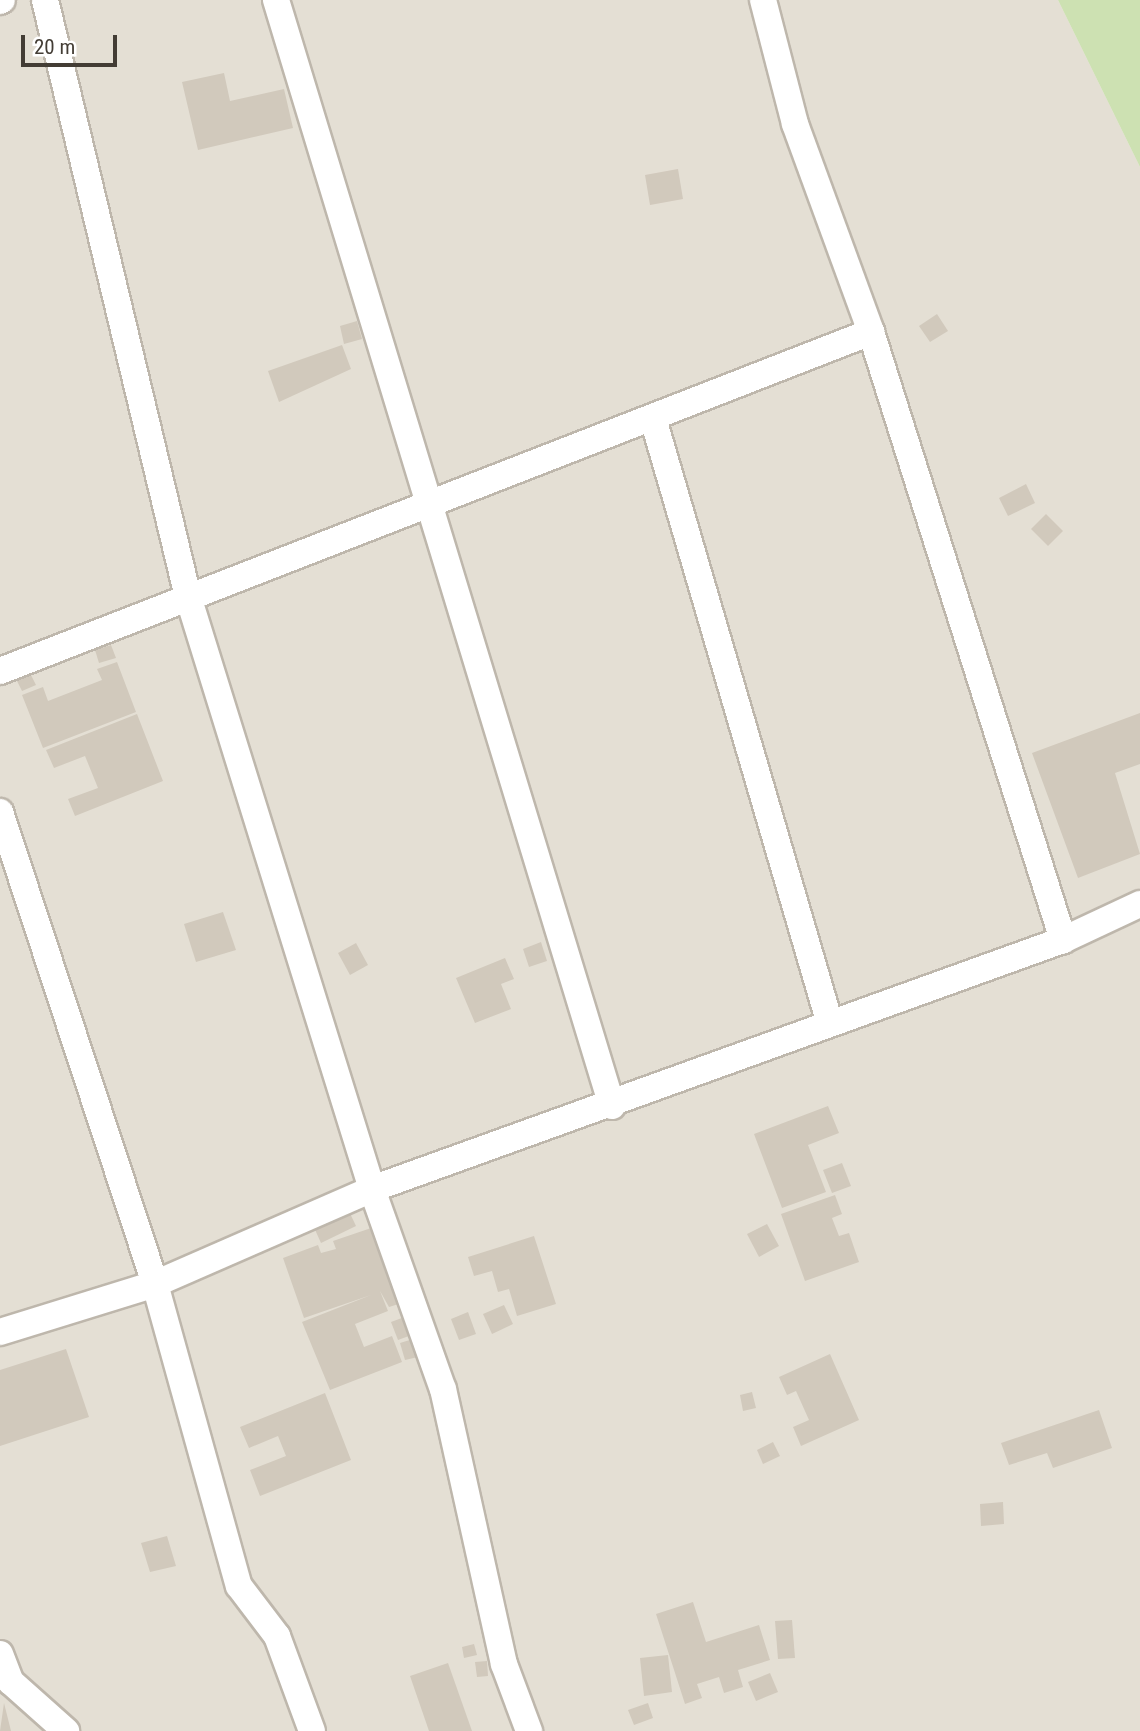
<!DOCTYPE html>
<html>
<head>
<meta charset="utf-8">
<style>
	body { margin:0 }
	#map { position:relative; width:1140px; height:1731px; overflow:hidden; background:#f1ede5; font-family:"Roboto Condensed",sans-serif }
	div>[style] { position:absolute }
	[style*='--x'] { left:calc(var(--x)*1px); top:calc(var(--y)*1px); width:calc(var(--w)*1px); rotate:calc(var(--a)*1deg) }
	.residential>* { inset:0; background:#e4dfd4 }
	.green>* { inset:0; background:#cde1b2 }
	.building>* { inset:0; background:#d1c9bc }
	.roads { filter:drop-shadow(2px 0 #beb7ac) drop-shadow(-2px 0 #beb7ac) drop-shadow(0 2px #beb7ac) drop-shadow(0 -2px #beb7ac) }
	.street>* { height:26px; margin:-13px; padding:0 13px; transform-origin:13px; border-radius:13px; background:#fff }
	span { translate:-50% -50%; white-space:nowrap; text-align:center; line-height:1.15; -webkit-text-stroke:7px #fff; paint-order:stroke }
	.scale { position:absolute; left:21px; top:35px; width:96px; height:32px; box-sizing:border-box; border:4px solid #433d35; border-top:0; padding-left:9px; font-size:21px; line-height:24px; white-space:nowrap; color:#433d35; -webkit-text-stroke:5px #fff; paint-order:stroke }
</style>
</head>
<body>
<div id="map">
	<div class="residential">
		<i style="clip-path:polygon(0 0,1058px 0,1140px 167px,1140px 1731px,0 1731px)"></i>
	</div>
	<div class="green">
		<i style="clip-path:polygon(1058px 0,1140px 0,1140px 167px)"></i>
	</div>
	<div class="building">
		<i style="clip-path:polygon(224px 73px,230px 101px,284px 89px,293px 128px,198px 150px,182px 82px)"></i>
		<i style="clip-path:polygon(678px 169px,683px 199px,650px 205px,645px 175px)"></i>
		<i style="clip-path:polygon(937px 314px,948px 331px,930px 342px,919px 326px)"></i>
		<i style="clip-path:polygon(357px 321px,362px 339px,344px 344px,340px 326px)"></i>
		<i style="clip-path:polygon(342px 345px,351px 369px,279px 402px,268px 371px)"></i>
		<i style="clip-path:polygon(1026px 484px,1035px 503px,1008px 516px,999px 498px)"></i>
		<i style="clip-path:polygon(1046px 514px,1063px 531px,1048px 546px,1031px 529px)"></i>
		<i style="clip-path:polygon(111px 645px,116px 658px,99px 663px,95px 650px)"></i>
		<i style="clip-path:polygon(117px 662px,136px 712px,43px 748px,22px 695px,43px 687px,48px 701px,102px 680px,97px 669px)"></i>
		<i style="clip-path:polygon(30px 673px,36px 685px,22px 691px,16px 679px)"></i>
		<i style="clip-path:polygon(1140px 713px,1140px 764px,1115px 773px,1140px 854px,1078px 878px,1032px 753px)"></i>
		<i style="clip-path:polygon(137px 714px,163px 781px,75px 816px,68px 799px,98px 788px,85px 756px,54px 768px,46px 750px)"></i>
		<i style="clip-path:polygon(223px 912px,236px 950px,196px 962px,184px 924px)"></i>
		<i style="clip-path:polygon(541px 942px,547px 961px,529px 967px,523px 949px)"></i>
		<i style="clip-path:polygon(356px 943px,368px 965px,350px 975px,338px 953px)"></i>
		<i style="clip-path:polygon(505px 958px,514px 979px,501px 984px,511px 1009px,475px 1023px,456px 978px)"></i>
		<i style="clip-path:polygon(828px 1106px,839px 1133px,808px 1145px,826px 1192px,782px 1208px,754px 1134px)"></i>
		<i style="clip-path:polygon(842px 1163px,851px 1186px,832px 1193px,823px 1170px)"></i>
		<i style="clip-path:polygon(835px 1195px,842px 1214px,832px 1218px,839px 1236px,849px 1233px,859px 1262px,805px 1281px,781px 1214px)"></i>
		<i style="clip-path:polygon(347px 1207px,356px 1226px,321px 1243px,312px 1223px)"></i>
		<i style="clip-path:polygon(767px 1224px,779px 1246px,759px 1257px,747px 1234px)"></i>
		<i style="clip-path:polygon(377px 1226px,405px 1302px,389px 1307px,380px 1291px,388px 1311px,355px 1324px,364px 1347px,392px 1336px,402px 1362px,330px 1390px,302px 1322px,371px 1295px,304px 1318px,283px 1258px,318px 1245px,321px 1253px,336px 1249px,333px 1241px)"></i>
		<i style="clip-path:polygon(534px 1236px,556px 1304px,517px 1316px,509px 1289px,498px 1292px,492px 1271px,474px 1276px,468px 1257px)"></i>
		<i style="clip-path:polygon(504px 1305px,513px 1324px,492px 1334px,483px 1314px)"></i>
		<i style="clip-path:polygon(468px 1312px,476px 1334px,459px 1340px,451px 1319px)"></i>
		<i style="clip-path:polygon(410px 1315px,417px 1333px,398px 1340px,391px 1322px)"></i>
		<i style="clip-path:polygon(413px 1339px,418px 1357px,405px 1360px,400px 1343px)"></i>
		<i style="clip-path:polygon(66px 1349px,89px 1417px,0 1446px,0 1370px)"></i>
		<i style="clip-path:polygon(830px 1354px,859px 1420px,801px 1446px,793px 1427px,809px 1420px,796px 1391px,787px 1395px,779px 1377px)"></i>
		<i style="clip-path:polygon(752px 1392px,756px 1408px,743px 1411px,740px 1395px)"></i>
		<i style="clip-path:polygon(325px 1393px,351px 1460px,260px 1496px,250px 1470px,286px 1456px,278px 1436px,249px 1448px,240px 1427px)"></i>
		<i style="clip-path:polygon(1099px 1410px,1112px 1448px,1053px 1468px,1047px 1453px,1009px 1465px,1001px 1443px)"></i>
		<i style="clip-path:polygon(773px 1442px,780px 1456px,763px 1464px,757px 1450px)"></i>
		<i style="clip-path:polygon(1003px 1502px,1004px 1524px,981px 1526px,980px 1504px)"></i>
		<i style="clip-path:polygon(167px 1536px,176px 1566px,150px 1572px,141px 1543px)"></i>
		<i style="clip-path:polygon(693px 1602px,706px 1642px,759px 1625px,770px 1660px,738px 1670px,743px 1687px,724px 1693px,719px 1677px,697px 1684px,702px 1698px,685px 1704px,656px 1614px)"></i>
		<i style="clip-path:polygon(792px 1620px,795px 1658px,778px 1659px,775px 1621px)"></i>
		<i style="clip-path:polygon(474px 1644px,477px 1655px,464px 1658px,462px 1647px)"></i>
		<i style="clip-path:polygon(668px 1655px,672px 1692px,644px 1696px,640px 1658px)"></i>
		<i style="clip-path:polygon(487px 1661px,488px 1676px,477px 1677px,475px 1662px)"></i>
		<i style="clip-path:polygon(448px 1663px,472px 1731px,429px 1731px,410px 1676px)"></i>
		<i style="clip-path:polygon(770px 1673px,778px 1692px,756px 1701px,748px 1682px)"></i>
		<i style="clip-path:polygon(4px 1703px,11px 1731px,0 1731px)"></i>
		<i style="clip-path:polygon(648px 1703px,653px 1718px,634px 1725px,628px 1710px)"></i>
	</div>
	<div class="roads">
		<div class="street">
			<i style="--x:45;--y:0;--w:610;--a:76.53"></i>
			<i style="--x:187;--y:593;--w:624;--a:72.76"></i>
			<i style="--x:372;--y:1189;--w:212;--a:70.5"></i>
			<i style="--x:443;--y:1389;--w:282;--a:77.5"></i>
			<i style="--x:504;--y:1664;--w:72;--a:69.5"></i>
			<i style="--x:276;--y:0;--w:1156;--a:73.1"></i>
			<i style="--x:763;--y:0;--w:128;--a:75.5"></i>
			<i style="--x:795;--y:124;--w:221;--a:69.9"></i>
			<i style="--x:0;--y:1;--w:2;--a:-27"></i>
			<i style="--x:654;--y:422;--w:627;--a:73.7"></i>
			<i style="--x:0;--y:671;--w:935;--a:-21.27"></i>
			<i style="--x:871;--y:332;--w:638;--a:72.47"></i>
			<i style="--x:0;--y:812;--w:497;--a:71.8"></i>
			<i style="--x:155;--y:1284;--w:313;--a:74.5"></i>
			<i style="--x:239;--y:1586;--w:63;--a:52.8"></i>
			<i style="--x:277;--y:1636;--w:101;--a:69.8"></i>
			<i style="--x:0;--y:1332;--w:162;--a:-17.2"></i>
			<i style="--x:155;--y:1284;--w:237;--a:-23.6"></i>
			<i style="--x:372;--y:1189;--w:734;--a:-19.82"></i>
			<i style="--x:1063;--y:940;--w:85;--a:-25.1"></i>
			<i style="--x:0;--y:1654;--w:30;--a:69"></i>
			<i style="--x:11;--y:1682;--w:74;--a:41.7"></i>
		</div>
	</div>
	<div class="scale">20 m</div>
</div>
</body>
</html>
